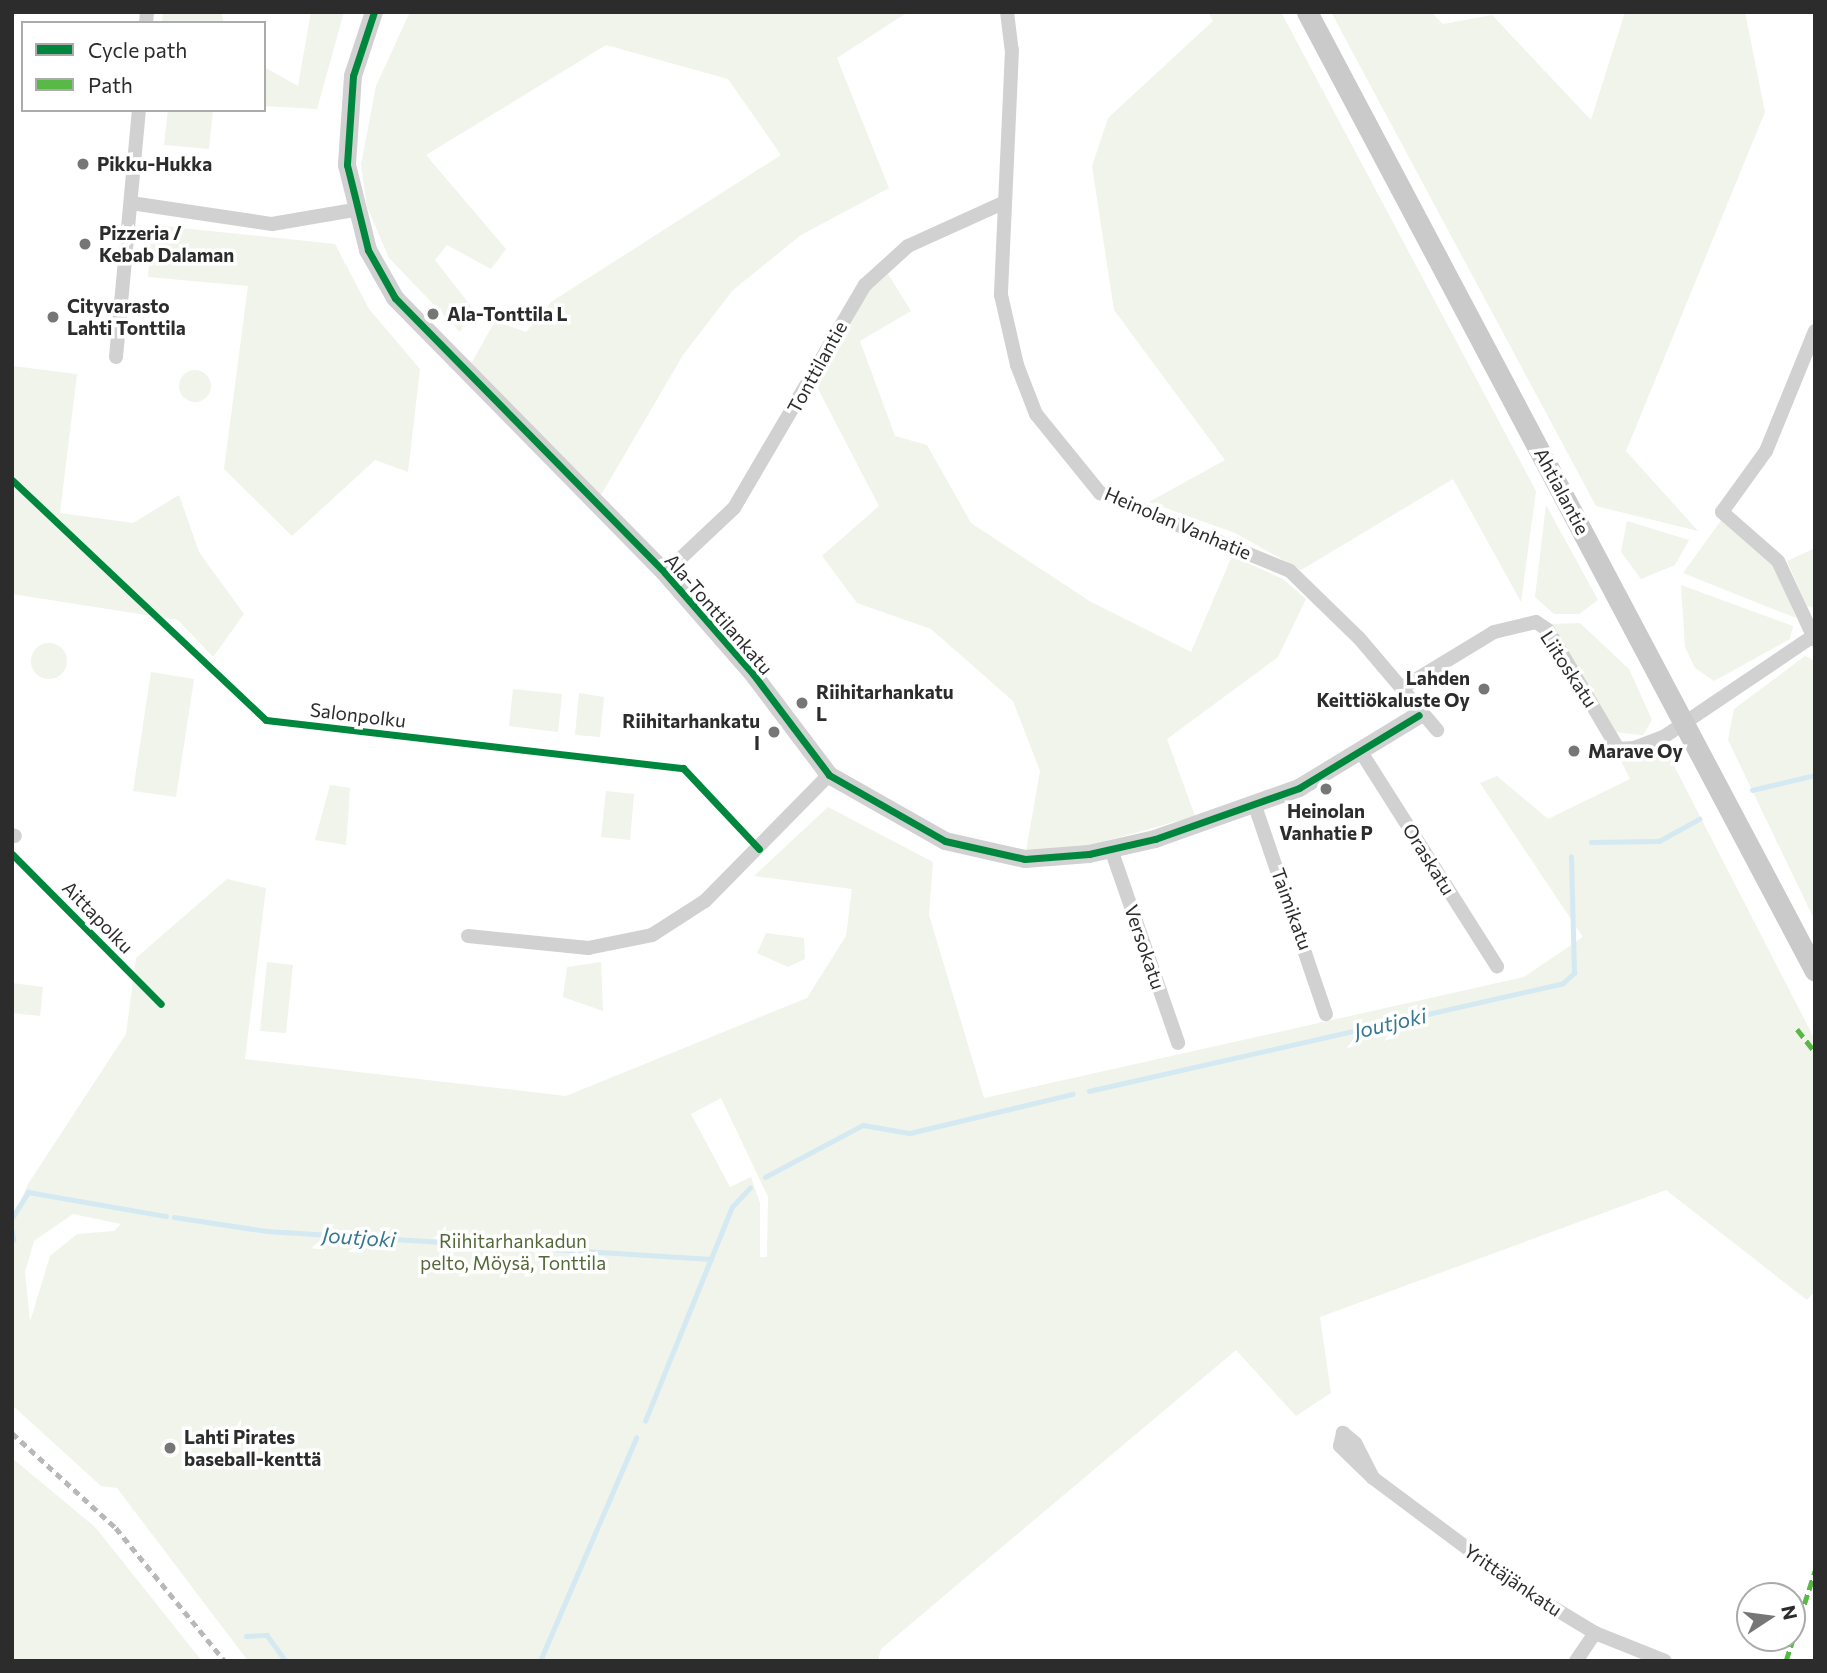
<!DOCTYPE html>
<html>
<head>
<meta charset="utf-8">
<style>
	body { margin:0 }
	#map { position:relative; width:1827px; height:1673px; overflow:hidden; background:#fff; font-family:Commissioner,sans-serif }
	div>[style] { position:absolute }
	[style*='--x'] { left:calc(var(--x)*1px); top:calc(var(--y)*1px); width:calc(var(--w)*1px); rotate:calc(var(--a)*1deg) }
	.green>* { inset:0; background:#f0f4ea }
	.round { border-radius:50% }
	.stream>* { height:4.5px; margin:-2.25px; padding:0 2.25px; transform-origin:2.25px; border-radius:2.25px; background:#d4e9f2 }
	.minor>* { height:14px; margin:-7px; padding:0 7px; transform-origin:7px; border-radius:7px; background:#d1d1d1 }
	.tertiary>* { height:18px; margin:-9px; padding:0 9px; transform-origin:9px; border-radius:9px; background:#d1d1d1 }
	.secondary>* { height:21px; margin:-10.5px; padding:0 10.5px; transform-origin:10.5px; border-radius:10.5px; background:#cacaca }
	.rail>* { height:4.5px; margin-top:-2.25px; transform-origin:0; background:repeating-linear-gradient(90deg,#b8b8b8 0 7px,transparent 0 12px) }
	.quiet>* { height:5px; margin-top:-2.5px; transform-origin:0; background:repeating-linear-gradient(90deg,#58b947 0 10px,transparent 0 15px) }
	.cycleway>* { height:7px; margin:-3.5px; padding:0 3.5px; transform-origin:3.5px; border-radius:3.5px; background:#00873e }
	.dots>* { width:19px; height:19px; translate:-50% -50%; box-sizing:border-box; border:4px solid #fff; border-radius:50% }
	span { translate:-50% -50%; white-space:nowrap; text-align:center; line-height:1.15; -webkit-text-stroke:7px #fff; paint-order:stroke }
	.poi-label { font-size:19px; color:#2c2c2c; font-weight:700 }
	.left { translate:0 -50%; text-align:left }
	.right { translate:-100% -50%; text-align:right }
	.street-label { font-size:19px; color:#2c2c2c }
	.park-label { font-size:19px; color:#536937 }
	.water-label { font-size:21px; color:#367791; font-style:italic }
	.frame { position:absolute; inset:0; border:14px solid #2c2c2c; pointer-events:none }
	.legend { position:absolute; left:21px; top:21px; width:245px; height:91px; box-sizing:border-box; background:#fff; border:2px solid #ababab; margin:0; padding:9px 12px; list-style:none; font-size:21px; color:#2c2c2c }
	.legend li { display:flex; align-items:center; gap:14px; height:35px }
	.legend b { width:35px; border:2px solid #ababab }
	.north { position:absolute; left:1736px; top:1582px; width:70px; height:70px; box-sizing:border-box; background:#fff; border:2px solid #ababab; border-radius:50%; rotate:77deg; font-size:19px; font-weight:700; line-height:28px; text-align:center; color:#2c2c2c }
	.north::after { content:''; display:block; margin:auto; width:24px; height:32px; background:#767676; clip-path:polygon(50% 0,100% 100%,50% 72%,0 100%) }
</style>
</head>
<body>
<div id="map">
	<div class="green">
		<i style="clip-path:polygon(163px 12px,221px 12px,224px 23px,162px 23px)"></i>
		<i style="clip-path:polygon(311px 12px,344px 12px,317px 109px,264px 106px,264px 67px,298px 86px)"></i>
		<i style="clip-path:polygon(410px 12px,908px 12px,837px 58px,889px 188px,801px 235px,733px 290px,683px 355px,601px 495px,471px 364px,495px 321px,526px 332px,551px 302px,781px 155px,728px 79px,606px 45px,426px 155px,506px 249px,491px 269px,447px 245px,435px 260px,473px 309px,460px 332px,389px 258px,367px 207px,361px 165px,376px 86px)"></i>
		<i style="clip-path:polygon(1208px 12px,1281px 12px,1536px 491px,1521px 602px,1453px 479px,1301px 570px,1235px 533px,1149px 502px,1225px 460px,1114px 310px,1092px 166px,1108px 118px,1213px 21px)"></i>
		<i style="clip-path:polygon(1331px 12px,1431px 12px,1443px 24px,1492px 15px,1591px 120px,1625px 12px,1745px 12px,1765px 112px,1626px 451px,1698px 531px,1596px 506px)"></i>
		<i style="clip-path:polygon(168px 110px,213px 110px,209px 149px,164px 145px)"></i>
		<i style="clip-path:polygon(152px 225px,335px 244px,369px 309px,420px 369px,408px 472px,375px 460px,292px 536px,224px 469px,248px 286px,148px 277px)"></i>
		<i style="clip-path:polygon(888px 274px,911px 311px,860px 341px,895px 436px,927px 445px,971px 523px,1091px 602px,1191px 652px,1232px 556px,1283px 579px,1306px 599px,1278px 657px,1167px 739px,1195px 816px,1081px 848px,1026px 851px,1040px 771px,1013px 701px,931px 629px,857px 603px,822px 556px,879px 506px,815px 383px,871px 288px)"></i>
		<i style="clip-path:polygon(12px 366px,77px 374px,60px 513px,133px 523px,179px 495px,199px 552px,244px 614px,213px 657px,178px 620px,12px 594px)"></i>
		<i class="round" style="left:179px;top:370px;width:32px;height:32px"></i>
		<i style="clip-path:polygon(1546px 505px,1598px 600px,1579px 614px,1554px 614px,1535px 597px)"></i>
		<i style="clip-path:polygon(1722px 519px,1776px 566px,1796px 618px,1683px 573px)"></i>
		<i style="clip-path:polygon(1627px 521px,1689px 540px,1675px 565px,1641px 579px,1621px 552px)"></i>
		<i style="clip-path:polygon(1815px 548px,1815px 608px,1807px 606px,1787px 561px)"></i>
		<i style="clip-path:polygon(1681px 585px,1793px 626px,1790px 639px,1714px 681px,1695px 668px,1685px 647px)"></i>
		<i style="clip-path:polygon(1580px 623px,1629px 669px,1652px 720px,1643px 735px,1614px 732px,1552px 624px)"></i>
		<i class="round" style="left:31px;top:643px;width:36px;height:36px"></i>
		<i style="clip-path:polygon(1805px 656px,1815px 661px,1815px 921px,1728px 740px,1734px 709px)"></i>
		<i style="clip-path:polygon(151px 672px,194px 679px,176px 797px,133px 791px)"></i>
		<i style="clip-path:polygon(513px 689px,562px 694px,558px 732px,509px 726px)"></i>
		<i style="clip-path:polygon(579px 693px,604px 697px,600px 737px,575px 735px)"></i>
		<i style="clip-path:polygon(evenodd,1668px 754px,1815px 1040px,1815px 1291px,1807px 1300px,1666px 1190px,1320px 1317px,1331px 1393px,1296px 1416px,1236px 1350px,881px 1649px,878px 1661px,248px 1661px,117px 1488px,101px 1486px,12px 1405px,12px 1220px,28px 1184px,126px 1034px,136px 958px,227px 879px,266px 888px,245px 1059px,566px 1096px,807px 998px,846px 936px,852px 889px,754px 876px,828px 807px,933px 862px,929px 915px,984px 1098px,1524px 977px,1583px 937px,1480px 783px,1497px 776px,1548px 819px,1630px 779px,1621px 761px,1668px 754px,721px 1098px,768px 1197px,767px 1257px,760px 1257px,760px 1203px,751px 1177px,730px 1187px,691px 1114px,721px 1098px,1668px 754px,73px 1214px,121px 1224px,114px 1231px,77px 1234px,50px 1256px,30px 1322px,25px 1272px,34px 1241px,73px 1214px)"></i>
		<i style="clip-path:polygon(330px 785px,350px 788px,346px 845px,315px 840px)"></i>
		<i style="clip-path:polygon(606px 791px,634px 794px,630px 840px,601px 837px)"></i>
		<i style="clip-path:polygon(766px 933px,804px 938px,805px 959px,788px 967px,757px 953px)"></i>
		<i style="clip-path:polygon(267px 962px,293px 965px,286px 1033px,260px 1031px)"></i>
		<i style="clip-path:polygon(601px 962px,603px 1011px,563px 997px,567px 967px)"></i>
		<i style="clip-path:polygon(12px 983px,43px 987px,40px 1016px,12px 1013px)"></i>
		<i style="clip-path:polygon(12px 1458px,95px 1527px,202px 1661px,12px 1661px)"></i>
	</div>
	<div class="stream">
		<i style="--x:1752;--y:790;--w:65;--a:-13.4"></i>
		<i style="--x:1591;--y:842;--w:68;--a:-0.8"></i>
		<i style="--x:1659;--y:841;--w:46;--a:-28.8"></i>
		<i style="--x:1089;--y:1091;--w:486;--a:-12.8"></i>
		<i style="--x:1563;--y:983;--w:15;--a:-42"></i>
		<i style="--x:1574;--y:973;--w:116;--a:-91.5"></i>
		<i style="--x:765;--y:1177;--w:111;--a:-28"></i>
		<i style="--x:863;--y:1125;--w:48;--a:9.7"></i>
		<i style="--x:910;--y:1133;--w:167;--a:-13.5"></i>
		<i style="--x:174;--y:1217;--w:94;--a:8.6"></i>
		<i style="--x:267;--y:1231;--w:445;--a:3.6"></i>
		<i style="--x:12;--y:1218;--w:31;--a:-58"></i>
		<i style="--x:28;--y:1192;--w:140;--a:9.9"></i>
		<i style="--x:12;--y:1230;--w:10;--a:79"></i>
		<i style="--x:645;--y:1421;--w:231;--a:-67.9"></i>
		<i style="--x:732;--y:1207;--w:26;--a:-47"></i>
		<i style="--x:246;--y:1636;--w:21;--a:-3"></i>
		<i style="--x:267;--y:1635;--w:32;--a:54"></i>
		<i style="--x:540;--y:1661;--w:243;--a:-66.7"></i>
	</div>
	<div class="minor">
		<i style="--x:1007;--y:12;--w:38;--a:83"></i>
		<i style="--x:1012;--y:50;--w:245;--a:92.6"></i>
		<i style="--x:1001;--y:295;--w:72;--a:77.1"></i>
		<i style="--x:1017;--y:365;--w:53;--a:68.8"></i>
		<i style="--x:1036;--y:414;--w:102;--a:51"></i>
		<i style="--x:1100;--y:493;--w:205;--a:22.3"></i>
		<i style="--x:1290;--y:571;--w:96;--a:44.2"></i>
		<i style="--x:1359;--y:638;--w:121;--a:49.7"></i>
		<i style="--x:146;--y:23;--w:11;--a:-85"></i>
		<i style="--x:131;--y:203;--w:143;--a:8.5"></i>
		<i style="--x:272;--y:224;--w:83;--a:-9.7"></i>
		<i style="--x:1815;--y:331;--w:130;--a:112.2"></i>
		<i style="--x:1766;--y:451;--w:75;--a:125.8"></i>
		<i style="--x:1722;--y:512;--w:74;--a:41.2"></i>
		<i style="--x:1778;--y:561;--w:87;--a:64.9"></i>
		<i style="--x:116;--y:357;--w:248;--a:-84.7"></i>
		<i style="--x:665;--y:573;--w:95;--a:-43.3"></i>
		<i style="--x:734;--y:508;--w:259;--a:-59.6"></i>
		<i style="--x:865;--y:285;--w:58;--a:-42.2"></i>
		<i style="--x:908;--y:246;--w:104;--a:-24.4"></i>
		<i style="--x:1402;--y:688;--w:108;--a:-31.3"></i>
		<i style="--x:1494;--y:632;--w:43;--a:-13.4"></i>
		<i style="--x:1536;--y:622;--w:14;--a:34"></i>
		<i style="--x:1548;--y:630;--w:138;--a:59.5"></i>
		<i style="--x:1618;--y:749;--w:16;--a:-4"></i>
		<i style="--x:1634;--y:748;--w:33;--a:-21"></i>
		<i style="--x:1665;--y:736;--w:181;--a:-34"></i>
		<i style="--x:1361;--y:752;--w:254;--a:57.6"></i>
		<i style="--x:1255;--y:806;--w:220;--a:71.2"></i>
		<i style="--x:12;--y:835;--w:3;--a:18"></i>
		<i style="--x:1112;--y:852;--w:202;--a:70.9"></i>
		<i style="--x:468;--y:936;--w:121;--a:5.7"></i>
		<i style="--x:588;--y:948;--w:65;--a:-11.5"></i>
		<i style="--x:652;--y:935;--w:63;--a:-32.7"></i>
		<i style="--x:705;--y:901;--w:177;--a:-45.5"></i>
		<i style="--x:1373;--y:1478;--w:39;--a:-117"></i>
		<i style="--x:1355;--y:1443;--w:16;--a:-140"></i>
		<i style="--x:1343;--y:1433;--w:13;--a:103"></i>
		<i style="--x:1340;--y:1446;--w:46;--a:44.1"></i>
		<i style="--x:1373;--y:1478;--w:182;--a:36.7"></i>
		<i style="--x:1519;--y:1587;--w:89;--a:31.2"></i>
		<i style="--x:1595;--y:1633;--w:75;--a:21.8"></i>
		<i style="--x:1576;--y:1661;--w:34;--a:-56"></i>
	</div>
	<div class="tertiary">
		<i style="--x:374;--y:12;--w:67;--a:108.2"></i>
		<i style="--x:353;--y:76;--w:89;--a:93.9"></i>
		<i style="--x:347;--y:165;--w:88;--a:76.1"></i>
		<i style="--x:368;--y:250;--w:55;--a:60.6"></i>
		<i style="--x:395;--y:298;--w:385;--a:45.5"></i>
		<i style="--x:665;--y:573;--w:134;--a:48.9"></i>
		<i style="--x:753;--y:674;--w:126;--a:53"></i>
		<i style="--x:829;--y:775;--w:133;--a:29.6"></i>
		<i style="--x:945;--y:841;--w:82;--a:12.7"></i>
		<i style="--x:1025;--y:859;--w:64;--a:-4.5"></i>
		<i style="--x:1089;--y:854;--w:68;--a:-12.8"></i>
		<i style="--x:1155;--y:839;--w:153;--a:-19.5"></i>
		<i style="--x:1299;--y:788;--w:140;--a:-31.3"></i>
	</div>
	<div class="secondary">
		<i style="--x:1307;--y:12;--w:1085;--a:62.09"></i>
	</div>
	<div class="rail">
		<i style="--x:12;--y:1433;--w:141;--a:42.4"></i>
		<i style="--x:116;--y:1528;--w:172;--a:50.7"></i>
	</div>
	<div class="quiet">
		<i style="--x:1797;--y:1029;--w:29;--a:52"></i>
		<i style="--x:1786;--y:1661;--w:95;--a:-72.1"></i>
	</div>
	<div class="cycleway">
		<i style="--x:374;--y:12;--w:67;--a:108.2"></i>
		<i style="--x:353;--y:76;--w:89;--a:93.9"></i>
		<i style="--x:347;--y:165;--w:88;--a:76.1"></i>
		<i style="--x:368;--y:250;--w:55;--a:60.6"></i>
		<i style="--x:395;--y:298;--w:385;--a:45.5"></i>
		<i style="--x:665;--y:573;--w:134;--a:48.9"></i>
		<i style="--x:753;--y:674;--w:126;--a:53"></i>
		<i style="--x:829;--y:775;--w:133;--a:29.6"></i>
		<i style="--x:945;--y:841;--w:82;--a:12.7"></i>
		<i style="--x:1025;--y:859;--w:64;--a:-4.5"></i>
		<i style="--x:1089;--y:854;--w:68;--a:-12.8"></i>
		<i style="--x:1155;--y:839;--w:153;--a:-19.5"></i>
		<i style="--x:1299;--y:788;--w:140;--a:-31.3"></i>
		<i style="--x:12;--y:480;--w:349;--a:43.4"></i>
		<i style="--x:266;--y:720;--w:420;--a:6.6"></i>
		<i style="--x:683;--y:768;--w:111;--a:46.8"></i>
		<i style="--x:12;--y:854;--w:211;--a:45.2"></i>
	</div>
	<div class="dots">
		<i style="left:83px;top:164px;background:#767676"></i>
		<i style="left:85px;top:244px;background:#767676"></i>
		<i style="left:433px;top:314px;background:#767676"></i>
		<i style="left:53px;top:317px;background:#767676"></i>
		<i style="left:1484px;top:689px;background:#767676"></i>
		<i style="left:802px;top:703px;background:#767676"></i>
		<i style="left:774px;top:732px;background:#767676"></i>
		<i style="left:1574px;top:751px;background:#767676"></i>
		<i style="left:1326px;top:789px;background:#767676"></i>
		<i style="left:170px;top:1448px;background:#767676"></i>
	</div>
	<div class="poi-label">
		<span class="left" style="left:97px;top:164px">Pikku-Hukka</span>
		<span class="left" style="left:99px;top:244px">Pizzeria /<br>Kebab Dalaman</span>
		<span class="left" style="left:67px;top:317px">Cityvarasto<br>Lahti Tonttila</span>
		<span class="left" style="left:447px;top:314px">Ala-Tonttila L</span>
		<span class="right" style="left:1470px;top:689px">Lahden<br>Keittiökaluste Oy</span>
		<span class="left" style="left:816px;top:703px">Riihitarhankatu<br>L</span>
		<span class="right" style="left:760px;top:732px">Riihitarhankatu<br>I</span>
		<span class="left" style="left:1588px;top:751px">Marave Oy</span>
		<span style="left:1326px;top:822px">Heinolan<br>Vanhatie P</span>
		<span class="left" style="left:184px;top:1448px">Lahti Pirates<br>baseball-kenttä</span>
	</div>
	<div class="street-label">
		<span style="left:817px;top:367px;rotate:-61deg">Tonttilantie</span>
		<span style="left:1562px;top:491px;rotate:62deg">Ahtialantie</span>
		<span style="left:1178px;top:523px;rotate:23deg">Heinolan Vanhatie</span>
		<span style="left:719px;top:614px;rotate:49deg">Ala-Tonttilankatu</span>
		<span style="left:1569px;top:669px;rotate:57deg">Liitoskatu</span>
		<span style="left:358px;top:715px;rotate:7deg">Salonpolku</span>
		<span style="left:1429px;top:859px;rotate:58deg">Oraskatu</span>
		<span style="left:1292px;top:909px;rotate:70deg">Taimikatu</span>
		<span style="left:98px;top:917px;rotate:46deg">Aittapolku</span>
		<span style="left:1145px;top:947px;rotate:71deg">Versokatu</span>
		<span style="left:1513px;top:1580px;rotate:34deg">Yrittäjänkatu</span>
	</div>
	<div class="park-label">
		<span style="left:513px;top:1252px">Riihitarhankadun<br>pelto, Möysä, Tonttila</span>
	</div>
	<div class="water-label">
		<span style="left:1390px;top:1023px;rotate:-13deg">Joutjoki</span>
		<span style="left:359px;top:1237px;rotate:4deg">Joutjoki</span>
	</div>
	<div class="frame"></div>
	<ul class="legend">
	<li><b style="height:9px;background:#00873e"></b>Cycle path</li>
	<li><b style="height:9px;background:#58b947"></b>Path</li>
	</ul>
	<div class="north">N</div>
</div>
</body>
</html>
